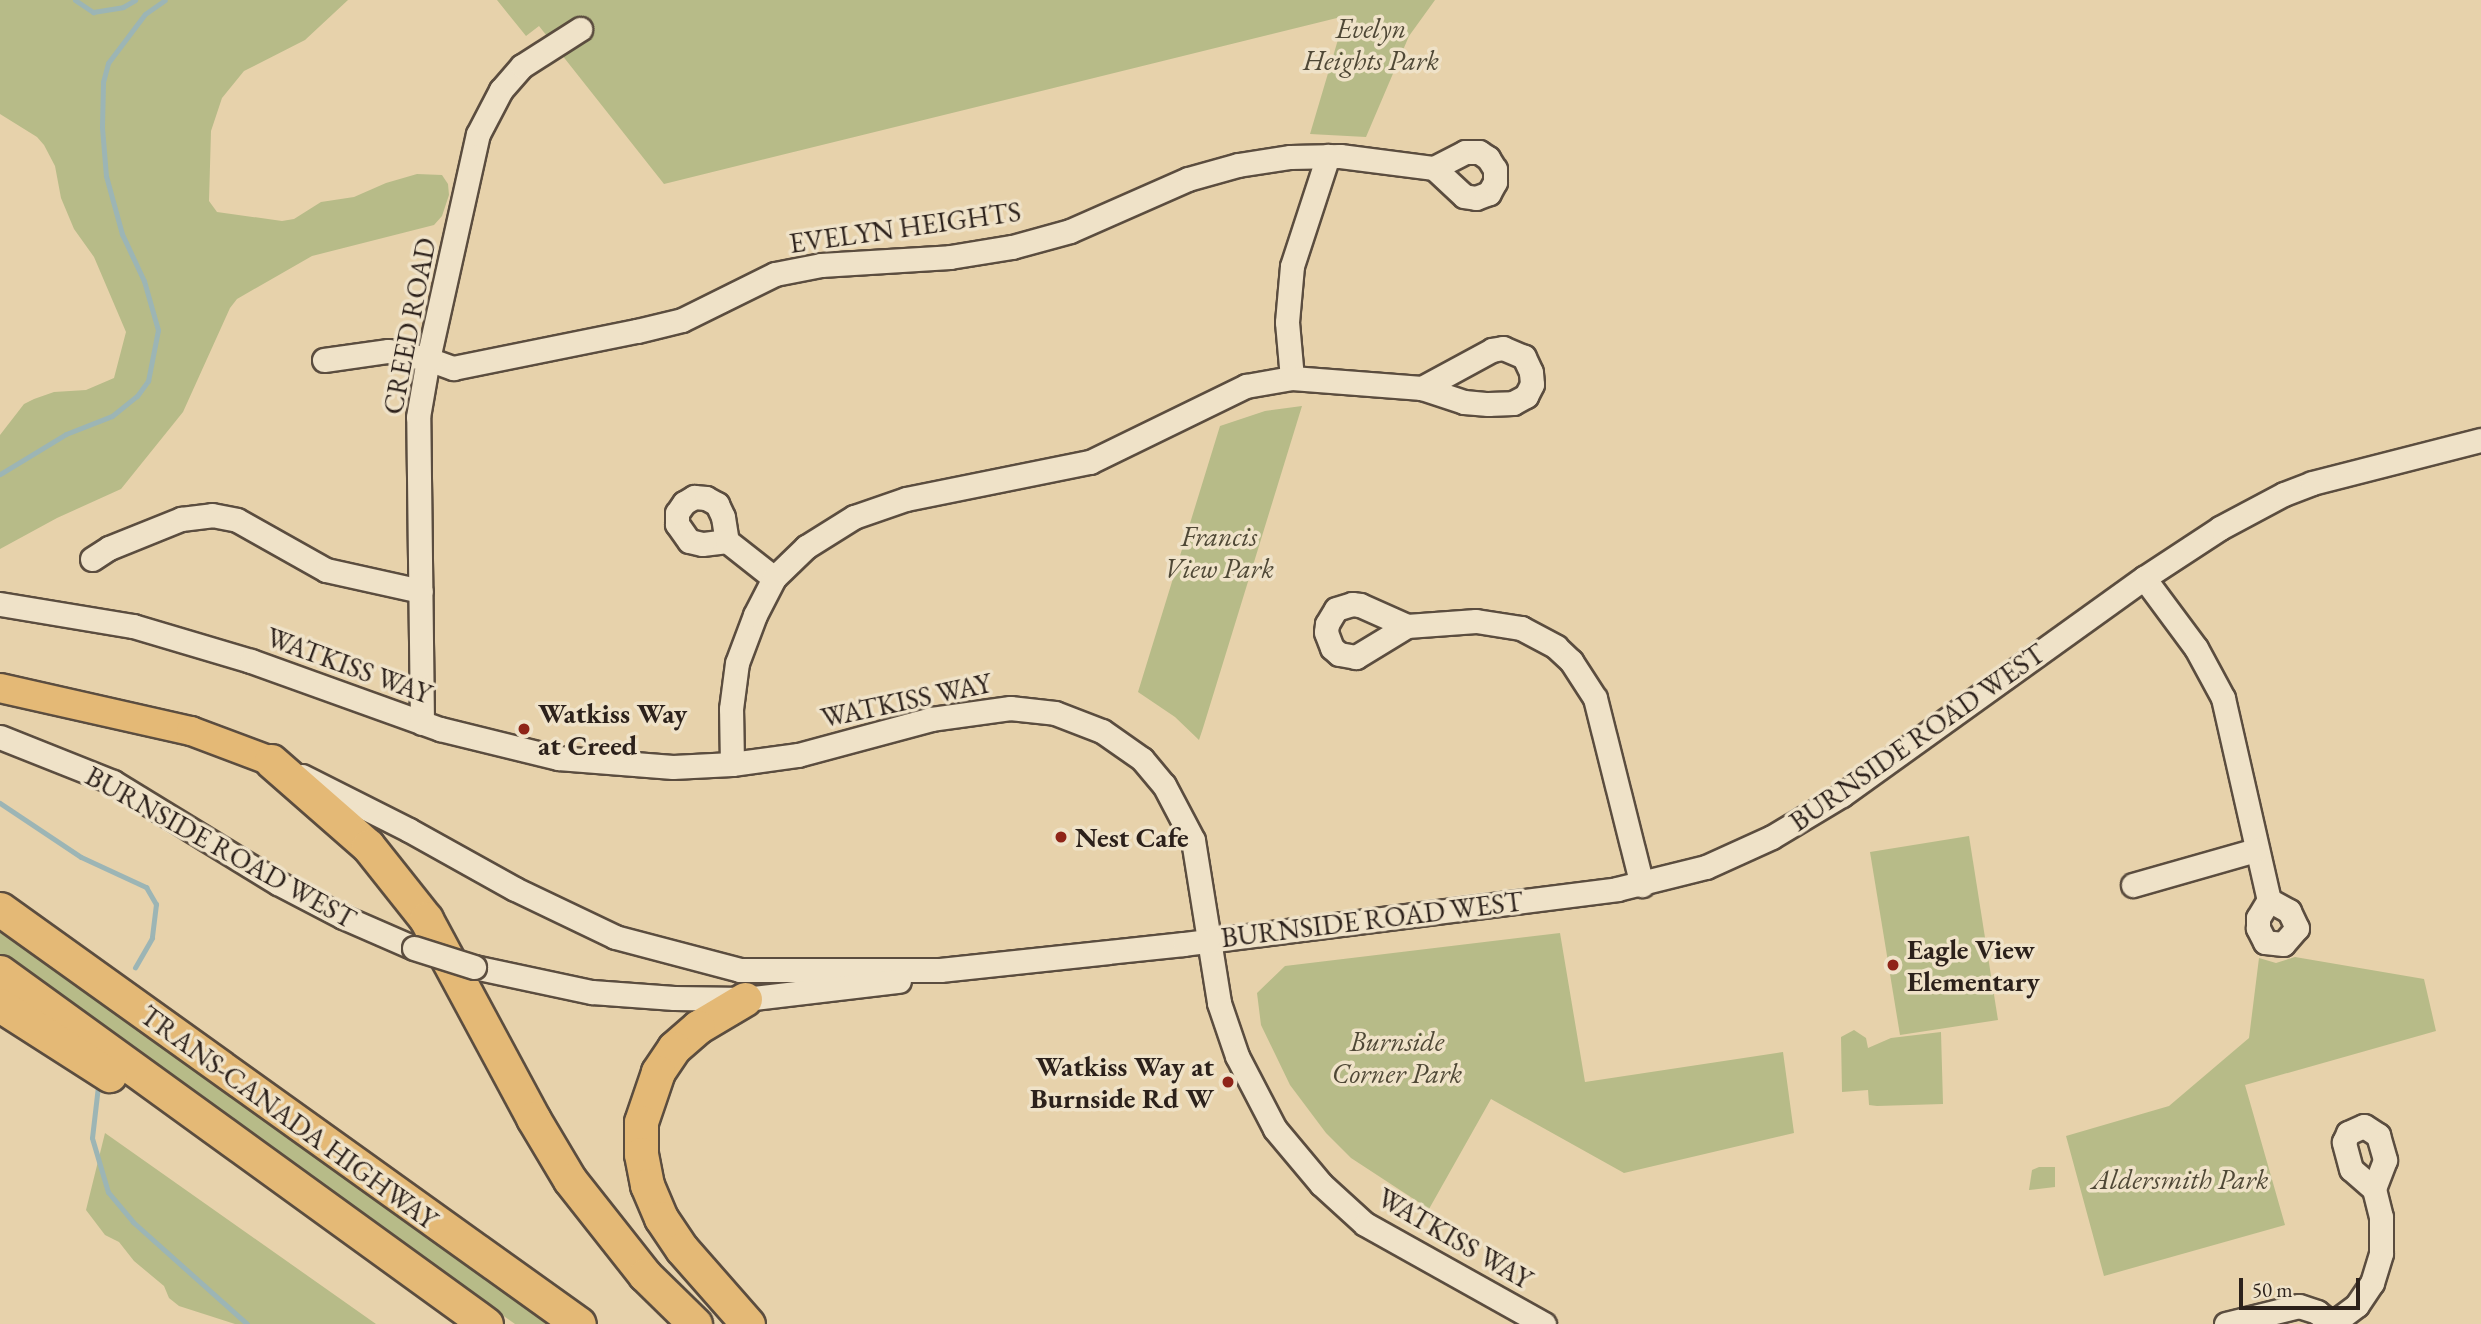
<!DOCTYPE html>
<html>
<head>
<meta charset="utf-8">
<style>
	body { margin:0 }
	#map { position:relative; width:2481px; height:1324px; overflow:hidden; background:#e7d2ab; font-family:"EB Garamond",serif }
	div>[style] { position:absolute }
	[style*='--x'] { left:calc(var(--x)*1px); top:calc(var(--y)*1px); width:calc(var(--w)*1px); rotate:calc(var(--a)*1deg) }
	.green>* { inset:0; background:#b7bb88 }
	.stream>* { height:5px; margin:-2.5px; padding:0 2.5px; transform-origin:2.5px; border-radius:2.5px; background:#9cb5b5 }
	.roads { filter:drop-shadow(2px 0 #5b4d3f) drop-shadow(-2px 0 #5b4d3f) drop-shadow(0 2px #5b4d3f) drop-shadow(0 -2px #5b4d3f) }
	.minor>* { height:23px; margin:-11.5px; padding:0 11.5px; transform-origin:11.5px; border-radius:11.5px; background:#efe2c8 }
	.major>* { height:28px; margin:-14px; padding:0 14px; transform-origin:14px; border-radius:14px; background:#e4b976 }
	.highway>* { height:33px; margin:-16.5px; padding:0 16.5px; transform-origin:16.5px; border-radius:16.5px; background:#e4b976 }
	.bridges { filter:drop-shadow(2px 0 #5b4d3f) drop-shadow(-2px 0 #5b4d3f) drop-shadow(0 2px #5b4d3f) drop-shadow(0 -2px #5b4d3f) }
	.minor-bridge>* { height:23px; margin:-11.5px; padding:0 11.5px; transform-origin:11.5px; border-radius:11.5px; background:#efe2c8 }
	.dots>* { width:19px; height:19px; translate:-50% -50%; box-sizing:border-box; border:4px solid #efe2c8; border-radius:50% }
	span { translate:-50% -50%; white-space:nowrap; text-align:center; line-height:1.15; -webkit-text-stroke:7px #efe2c8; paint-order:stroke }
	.park-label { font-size:28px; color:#4f4836; font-style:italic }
	.street-label { font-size:28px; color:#2c211b }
	.poi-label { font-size:28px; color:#2c211b; font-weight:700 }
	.left { translate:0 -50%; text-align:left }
	.right { translate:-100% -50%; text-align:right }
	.scale { position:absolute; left:2239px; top:1278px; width:121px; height:32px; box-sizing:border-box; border:4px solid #2c211b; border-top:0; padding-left:9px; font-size:21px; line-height:24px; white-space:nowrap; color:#2c211b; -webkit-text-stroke:5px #efe2c8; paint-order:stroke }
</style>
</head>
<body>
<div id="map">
	<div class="green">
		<i style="clip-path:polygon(0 0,348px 0,305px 40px,244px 71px,222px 98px,211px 131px,209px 201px,217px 212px,282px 221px,294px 219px,321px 202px,354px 197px,386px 183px,417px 174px,442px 175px,448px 184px,449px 195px,442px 216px,434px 225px,312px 256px,237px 299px,230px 308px,183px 412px,121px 489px,57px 518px,0 549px,0 435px,24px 404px,34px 399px,54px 392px,86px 390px,114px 378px,126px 332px,94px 257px,74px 229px,61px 198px,55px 166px,44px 145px,37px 137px,0 114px)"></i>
		<i style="clip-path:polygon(497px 0,1435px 0,1409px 36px,1366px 137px,1310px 134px,1345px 16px,664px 184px,539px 26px,526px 36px)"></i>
		<i style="clip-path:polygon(1302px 406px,1203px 728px,1199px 740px,1175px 717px,1138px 692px,1220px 426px,1265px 411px)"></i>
		<i style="clip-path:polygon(1969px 836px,1998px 1020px,1900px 1035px,1870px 852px)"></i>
		<i style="clip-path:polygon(0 927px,554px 1324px,515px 1324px,0 955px)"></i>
		<i style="clip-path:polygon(1560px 933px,1585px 1082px,1783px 1052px,1794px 1133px,1624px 1173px,1491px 1099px,1429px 1209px,1351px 1158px,1326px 1133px,1290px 1085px,1261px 1025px,1257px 993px,1285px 966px)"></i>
		<i style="clip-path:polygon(2295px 957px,2424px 979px,2436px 1031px,2245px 1085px,2285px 1225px,2104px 1276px,2066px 1136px,2169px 1106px,2249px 1038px,2259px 958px,2276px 963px)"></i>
		<i style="clip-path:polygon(1854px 1030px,1866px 1038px,1868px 1048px,1891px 1038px,1941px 1032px,1943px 1104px,1877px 1106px,1869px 1105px,1868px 1090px,1842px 1092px,1841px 1037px)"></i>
		<i style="clip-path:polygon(105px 1133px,376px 1324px,235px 1324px,179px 1306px,169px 1298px,164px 1286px,134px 1261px,119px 1242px,105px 1235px,86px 1210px)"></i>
		<i style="clip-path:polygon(2039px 1167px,2055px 1167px,2055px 1187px,2029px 1190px,2032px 1170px)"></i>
	</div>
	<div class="stream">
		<i style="--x:75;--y:0;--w:22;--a:34"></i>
		<i style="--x:93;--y:12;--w:30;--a:-9"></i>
		<i style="--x:123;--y:7;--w:14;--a:-30"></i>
		<i style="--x:0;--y:474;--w:77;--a:-31.2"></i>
		<i style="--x:66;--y:434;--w:49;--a:-21.4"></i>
		<i style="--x:112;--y:416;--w:32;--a:-39"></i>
		<i style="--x:137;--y:396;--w:19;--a:-54"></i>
		<i style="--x:148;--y:381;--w:52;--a:-78.9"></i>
		<i style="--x:158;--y:330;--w:51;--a:-105.9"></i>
		<i style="--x:144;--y:281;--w:52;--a:-115.1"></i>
		<i style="--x:122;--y:234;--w:60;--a:-105.4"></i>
		<i style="--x:106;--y:176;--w:49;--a:-94.7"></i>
		<i style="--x:102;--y:127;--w:45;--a:-88.7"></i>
		<i style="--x:103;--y:82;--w:20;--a:-75"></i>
		<i style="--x:108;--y:63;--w:61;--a:-52.9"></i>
		<i style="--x:145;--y:14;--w:24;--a:-35"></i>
		<i style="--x:0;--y:803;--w:97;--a:33.7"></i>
		<i style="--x:81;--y:857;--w:72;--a:24.8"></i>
		<i style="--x:146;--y:887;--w:20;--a:60"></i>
		<i style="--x:156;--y:904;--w:34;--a:97"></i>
		<i style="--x:152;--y:938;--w:34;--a:120"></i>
		<i style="--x:98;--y:1086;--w:52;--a:96.6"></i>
		<i style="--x:92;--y:1138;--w:56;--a:73.5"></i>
		<i style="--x:108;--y:1192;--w:39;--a:50"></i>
		<i style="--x:133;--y:1222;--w:153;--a:41.8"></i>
	</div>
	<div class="roads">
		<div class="minor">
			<i style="--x:324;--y:360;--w:65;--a:-8"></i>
			<i style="--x:388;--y:351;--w:41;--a:11.3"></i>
			<i style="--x:428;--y:359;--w:27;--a:20"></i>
			<i style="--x:453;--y:368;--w:188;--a:-11.4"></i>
			<i style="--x:637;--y:331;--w:46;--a:-13.7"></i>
			<i style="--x:682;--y:320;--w:104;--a:-26.3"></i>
			<i style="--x:775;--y:274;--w:47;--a:-11.1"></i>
			<i style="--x:821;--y:265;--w:129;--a:-3.5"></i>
			<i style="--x:950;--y:257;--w:63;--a:-9.2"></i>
			<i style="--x:1012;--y:247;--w:60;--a:-15.4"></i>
			<i style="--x:1070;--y:231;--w:129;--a:-23.8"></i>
			<i style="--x:1188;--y:179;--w:52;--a:-15.6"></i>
			<i style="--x:1238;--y:165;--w:53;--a:-8.7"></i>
			<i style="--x:1290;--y:157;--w:50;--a:-1.1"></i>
			<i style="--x:1340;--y:156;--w:95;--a:7.3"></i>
			<i style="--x:1434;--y:168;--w:35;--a:-27"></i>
			<i style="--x:1465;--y:152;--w:14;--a:0"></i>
			<i style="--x:1479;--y:152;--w:11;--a:34"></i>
			<i style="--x:1488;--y:158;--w:13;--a:58"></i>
			<i style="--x:1495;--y:169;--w:13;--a:90"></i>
			<i style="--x:1495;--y:182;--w:13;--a:119"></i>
			<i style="--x:1489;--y:193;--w:14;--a:159"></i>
			<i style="--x:1476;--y:198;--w:12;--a:-171"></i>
			<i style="--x:1464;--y:196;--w:41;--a:-137"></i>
			<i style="--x:1292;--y:378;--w:56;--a:-95.1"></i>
			<i style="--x:1287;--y:322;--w:56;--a:-84.9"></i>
			<i style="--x:1292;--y:266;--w:116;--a:-71.9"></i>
			<i style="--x:727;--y:541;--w:25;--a:173"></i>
			<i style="--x:702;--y:544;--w:13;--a:-167"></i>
			<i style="--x:689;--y:541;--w:21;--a:-125"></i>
			<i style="--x:677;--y:524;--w:11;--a:-90"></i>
			<i style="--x:677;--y:513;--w:12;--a:-55"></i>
			<i style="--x:684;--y:503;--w:12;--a:-31"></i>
			<i style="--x:694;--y:497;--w:12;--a:5"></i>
			<i style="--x:706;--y:498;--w:13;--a:29"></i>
			<i style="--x:717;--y:504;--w:14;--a:65"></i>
			<i style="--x:723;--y:517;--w:24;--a:81"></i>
			<i style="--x:727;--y:541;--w:60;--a:38.2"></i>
			<i style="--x:92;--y:559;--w:20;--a:-33"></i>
			<i style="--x:109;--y:548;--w:78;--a:-21.9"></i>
			<i style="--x:181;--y:519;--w:31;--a:-7"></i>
			<i style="--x:212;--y:515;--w:25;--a:11"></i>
			<i style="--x:237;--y:520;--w:102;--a:29.3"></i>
			<i style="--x:326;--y:570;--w:97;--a:12.5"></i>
			<i style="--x:2144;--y:578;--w:87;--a:53.4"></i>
			<i style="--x:2196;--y:648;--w:57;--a:61.6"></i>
			<i style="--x:2223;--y:698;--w:207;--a:77.2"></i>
			<i style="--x:2269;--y:900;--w:23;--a:29"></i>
			<i style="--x:2289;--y:911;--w:19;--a:65"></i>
			<i style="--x:2297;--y:928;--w:21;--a:131"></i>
			<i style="--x:2283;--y:944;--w:18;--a:-174"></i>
			<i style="--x:2265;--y:942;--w:16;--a:-117"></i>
			<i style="--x:2258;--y:928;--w:10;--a:-90"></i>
			<i style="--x:2258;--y:918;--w:21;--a:-59"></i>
			<i style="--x:0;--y:604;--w:135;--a:9.4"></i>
			<i style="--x:133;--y:626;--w:123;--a:16.5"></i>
			<i style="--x:251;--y:661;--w:201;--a:19.8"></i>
			<i style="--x:440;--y:729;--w:122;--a:13.8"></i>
			<i style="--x:558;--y:758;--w:115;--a:4.5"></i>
			<i style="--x:673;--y:767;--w:59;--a:-2.9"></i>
			<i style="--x:732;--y:764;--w:67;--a:-7.8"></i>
			<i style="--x:798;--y:755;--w:138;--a:-15.1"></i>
			<i style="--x:931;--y:719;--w:80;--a:-7.9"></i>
			<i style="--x:1010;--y:708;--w:45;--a:6.3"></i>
			<i style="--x:1055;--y:713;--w:50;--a:21"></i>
			<i style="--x:1102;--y:731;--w:49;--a:35"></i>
			<i style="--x:1142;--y:759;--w:34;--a:50"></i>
			<i style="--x:1164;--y:785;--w:62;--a:62.2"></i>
			<i style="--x:1193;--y:840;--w:165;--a:80.9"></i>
			<i style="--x:1219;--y:1003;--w:56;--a:71.2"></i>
			<i style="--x:1237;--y:1056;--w:82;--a:62.5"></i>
			<i style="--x:1275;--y:1129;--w:72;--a:50.1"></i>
			<i style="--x:1321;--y:1184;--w:59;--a:42.3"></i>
			<i style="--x:1365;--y:1224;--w:205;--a:29.2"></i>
			<i style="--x:1407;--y:626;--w:60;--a:148.7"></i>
			<i style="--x:1356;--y:657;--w:17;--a:-170"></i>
			<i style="--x:1339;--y:654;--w:9;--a:-139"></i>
			<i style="--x:1332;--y:648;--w:17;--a:-111"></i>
			<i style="--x:1326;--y:632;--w:8;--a:-83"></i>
			<i style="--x:1327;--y:624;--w:17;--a:-59"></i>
			<i style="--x:1336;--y:609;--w:17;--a:-17"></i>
			<i style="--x:1352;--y:604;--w:8;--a:7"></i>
			<i style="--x:1360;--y:605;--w:51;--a:24.1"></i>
			<i style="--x:1407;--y:626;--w:69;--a:-4.1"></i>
			<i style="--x:1476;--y:621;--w:46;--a:8.8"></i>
			<i style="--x:1521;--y:628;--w:40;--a:28"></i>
			<i style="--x:1556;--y:647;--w:21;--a:43"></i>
			<i style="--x:1571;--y:661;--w:44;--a:57"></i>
			<i style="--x:1595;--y:698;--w:193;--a:75.9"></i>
			<i style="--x:422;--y:723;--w:306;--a:-90.7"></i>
			<i style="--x:418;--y:417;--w:59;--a:-80.2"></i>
			<i style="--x:428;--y:359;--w:230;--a:-77.5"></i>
			<i style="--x:478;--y:134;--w:50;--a:-62.4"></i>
			<i style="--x:501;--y:90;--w:32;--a:-49"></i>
			<i style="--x:522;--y:66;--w:69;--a:-32.5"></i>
			<i style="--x:0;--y:737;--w:122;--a:21.7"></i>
			<i style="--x:113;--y:782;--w:193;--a:31.5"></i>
			<i style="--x:278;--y:883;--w:73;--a:27.6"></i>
			<i style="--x:343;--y:917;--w:77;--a:23.6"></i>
			<i style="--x:732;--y:764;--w:55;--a:-91"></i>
			<i style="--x:731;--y:709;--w:46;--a:-82.6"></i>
			<i style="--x:737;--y:663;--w:51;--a:-69.4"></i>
			<i style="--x:755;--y:615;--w:42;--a:-62.8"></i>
			<i style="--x:774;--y:578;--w:45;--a:-44.1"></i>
			<i style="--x:806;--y:547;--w:57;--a:-32"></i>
			<i style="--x:854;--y:517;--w:55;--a:-19.1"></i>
			<i style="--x:906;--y:499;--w:188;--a:-11.4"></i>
			<i style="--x:1090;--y:462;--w:174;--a:-26"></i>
			<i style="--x:1246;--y:386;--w:47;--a:-9.9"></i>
			<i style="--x:1292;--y:378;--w:130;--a:4.4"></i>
			<i style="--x:1422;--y:388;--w:44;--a:18.4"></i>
			<i style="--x:1464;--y:402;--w:24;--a:5"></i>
			<i style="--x:1488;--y:404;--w:25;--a:-2"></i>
			<i style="--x:1513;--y:403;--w:15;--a:-28"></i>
			<i style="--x:1526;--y:396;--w:13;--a:-63"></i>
			<i style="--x:1532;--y:384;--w:12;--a:-95"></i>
			<i style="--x:1531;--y:372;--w:17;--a:-115"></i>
			<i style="--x:1524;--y:357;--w:23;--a:-157"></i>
			<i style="--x:1503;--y:348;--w:11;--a:170"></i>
			<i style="--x:1492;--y:350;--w:80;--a:151.5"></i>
			<i style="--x:302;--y:776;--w:120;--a:26.8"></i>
			<i style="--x:409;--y:830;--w:121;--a:29.1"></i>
			<i style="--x:515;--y:889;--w:111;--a:25.6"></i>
			<i style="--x:615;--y:937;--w:129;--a:14.8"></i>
			<i style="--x:740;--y:970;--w:200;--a:0"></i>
			<i style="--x:940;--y:970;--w:245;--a:-6.1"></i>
			<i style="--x:1184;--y:944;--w:436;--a:-7.2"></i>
			<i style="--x:1617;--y:889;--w:92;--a:-13.9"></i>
			<i style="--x:1706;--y:867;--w:72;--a:-24.4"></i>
			<i style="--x:1772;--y:837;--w:82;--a:-31"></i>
			<i style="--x:1842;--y:795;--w:372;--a:-35.7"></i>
			<i style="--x:2144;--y:578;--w:91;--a:-33.3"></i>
			<i style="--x:2220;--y:528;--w:72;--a:-28"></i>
			<i style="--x:2284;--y:494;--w:30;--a:-21"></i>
			<i style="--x:2312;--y:483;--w:174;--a:-14.3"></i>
			<i style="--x:2133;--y:885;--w:128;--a:-15.9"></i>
			<i style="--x:474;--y:967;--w:121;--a:12"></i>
			<i style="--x:592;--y:992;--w:82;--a:4.2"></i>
			<i style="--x:674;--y:998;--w:71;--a:0.8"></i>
			<i style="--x:745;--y:999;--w:155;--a:-6.7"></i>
			<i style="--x:2226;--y:1324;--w:75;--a:-13.9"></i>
			<i style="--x:2299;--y:1306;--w:19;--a:18"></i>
			<i style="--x:2317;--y:1312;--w:19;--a:39"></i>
			<i style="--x:2332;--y:1324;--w:31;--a:-37"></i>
			<i style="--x:2357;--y:1305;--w:27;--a:-56"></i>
			<i style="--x:2372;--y:1283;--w:31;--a:-73"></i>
			<i style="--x:2381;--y:1253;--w:36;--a:-90"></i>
			<i style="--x:2381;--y:1217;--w:29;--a:-104"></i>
			<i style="--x:2374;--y:1189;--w:30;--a:-139"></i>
			<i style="--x:2351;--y:1169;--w:28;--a:-105"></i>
			<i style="--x:2344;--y:1142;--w:10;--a:-66"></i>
			<i style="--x:2348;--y:1133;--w:17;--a:-24"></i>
			<i style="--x:2364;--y:1126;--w:17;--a:33"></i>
			<i style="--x:2378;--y:1135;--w:26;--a:74"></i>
			<i style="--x:2385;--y:1160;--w:31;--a:111"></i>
		</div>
		<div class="major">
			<i style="--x:0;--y:688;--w:196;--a:12.7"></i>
			<i style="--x:191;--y:731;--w:85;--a:20.6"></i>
		</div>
		<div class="highway">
			<i style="--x:271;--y:761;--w:129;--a:41.2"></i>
			<i style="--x:368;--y:846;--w:93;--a:51.5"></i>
			<i style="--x:426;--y:919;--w:226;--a:61.7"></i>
			<i style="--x:533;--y:1118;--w:72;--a:59.2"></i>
			<i style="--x:570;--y:1180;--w:121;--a:51.7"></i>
			<i style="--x:645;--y:1275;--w:70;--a:44.4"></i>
			<i style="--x:0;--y:909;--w:712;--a:35.63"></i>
			<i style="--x:0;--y:972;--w:600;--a:35.92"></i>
			<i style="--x:745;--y:999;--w:55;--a:149.2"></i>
			<i style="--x:698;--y:1027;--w:32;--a:139"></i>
			<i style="--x:674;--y:1048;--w:29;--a:124"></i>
			<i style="--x:658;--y:1072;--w:53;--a:108.8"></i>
			<i style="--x:641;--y:1122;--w:32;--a:90"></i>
			<i style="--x:641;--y:1154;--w:32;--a:79"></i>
			<i style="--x:647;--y:1185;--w:36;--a:67"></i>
			<i style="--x:661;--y:1218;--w:37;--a:56"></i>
			<i style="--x:682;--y:1249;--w:100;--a:48.7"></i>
			<i style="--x:0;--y:1005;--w:130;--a:32.7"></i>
		</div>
	</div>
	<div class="bridges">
		<div class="minor-bridge">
			<i style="--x:414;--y:948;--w:63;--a:17.6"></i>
		</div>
	</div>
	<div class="dots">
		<i style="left:524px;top:729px;background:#8f2418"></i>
		<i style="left:1061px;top:837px;background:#8f2418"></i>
		<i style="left:1893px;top:965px;background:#8f2418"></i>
		<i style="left:1228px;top:1082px;background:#8f2418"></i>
	</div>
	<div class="park-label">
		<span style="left:1371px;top:44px">Evelyn<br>Heights Park</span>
		<span style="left:1219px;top:552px">Francis<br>View Park</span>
		<span style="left:1397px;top:1057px">Burnside<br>Corner Park</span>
		<span style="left:2180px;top:1179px">Aldersmith Park</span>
	</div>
	<div class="street-label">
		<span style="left:905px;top:227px;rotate:-8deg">EVELYN HEIGHTS</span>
		<span style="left:409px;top:326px;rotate:-79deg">CREED ROAD</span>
		<span style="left:349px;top:665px;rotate:20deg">WATKISS WAY</span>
		<span style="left:906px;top:700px;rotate:-12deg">WATKISS WAY</span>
		<span style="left:1917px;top:737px;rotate:-35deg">BURNSIDE ROAD WEST</span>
		<span style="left:221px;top:847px;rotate:29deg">BURNSIDE ROAD WEST</span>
		<span style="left:1372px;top:919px;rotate:-7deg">BURNSIDE ROAD WEST</span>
		<span style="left:289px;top:1117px;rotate:36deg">TRANS-CANADA HIGHWAY</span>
		<span style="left:1455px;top:1238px;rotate:30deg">WATKISS WAY</span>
	</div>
	<div class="poi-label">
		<span class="left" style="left:538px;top:729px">Watkiss Way<br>at Creed</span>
		<span class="left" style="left:1075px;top:837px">Nest Cafe</span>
		<span class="left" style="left:1907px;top:965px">Eagle View<br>Elementary</span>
		<span class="right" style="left:1214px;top:1082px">Watkiss Way at<br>Burnside Rd W</span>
	</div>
	<div class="scale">50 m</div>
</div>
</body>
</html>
